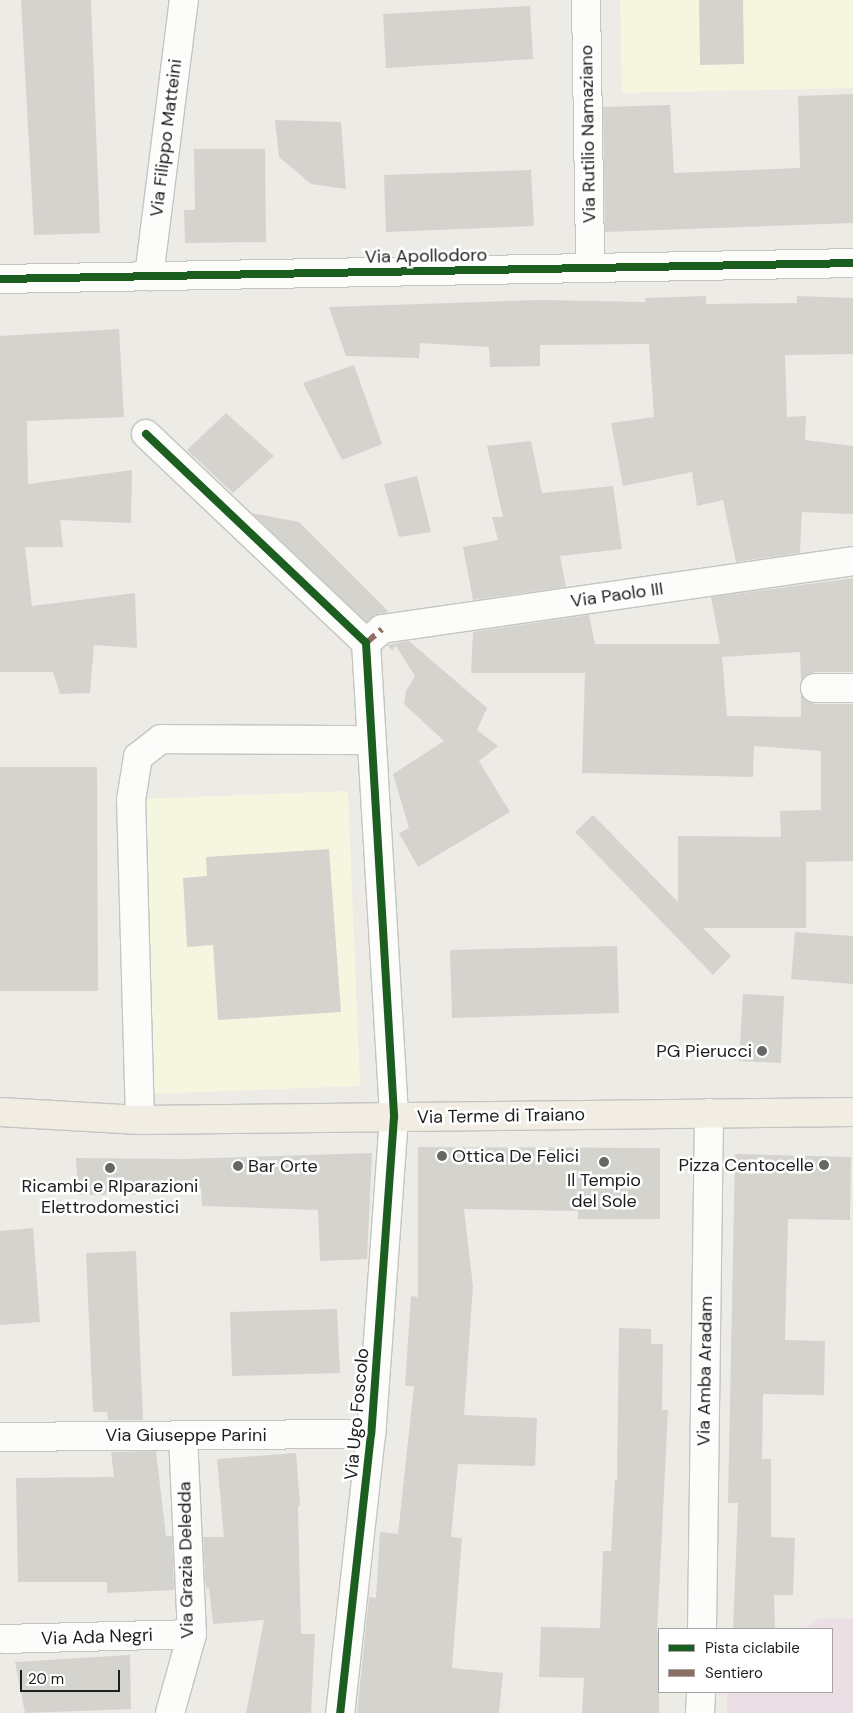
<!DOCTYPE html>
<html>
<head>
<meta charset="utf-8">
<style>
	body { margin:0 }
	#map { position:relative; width:853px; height:1713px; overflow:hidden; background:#edebe6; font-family:"DM Sans",sans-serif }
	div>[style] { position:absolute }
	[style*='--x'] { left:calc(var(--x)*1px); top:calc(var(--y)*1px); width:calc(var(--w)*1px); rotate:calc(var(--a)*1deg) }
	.industrial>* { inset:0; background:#ebdee4 }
	.education>* { inset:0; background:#f5f6e0 }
	.building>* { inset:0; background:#d5d3ce }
	.roads { filter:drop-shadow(1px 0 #c5c4c2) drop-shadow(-1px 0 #c5c4c2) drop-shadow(0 1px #c5c4c2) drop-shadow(0 -1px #c5c4c2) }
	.minor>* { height:28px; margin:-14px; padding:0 14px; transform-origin:14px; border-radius:14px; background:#fcfcfb }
	.major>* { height:28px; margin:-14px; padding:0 14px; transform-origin:14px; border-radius:14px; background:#f1ede3 }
	.quiet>* { height:6px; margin-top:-3px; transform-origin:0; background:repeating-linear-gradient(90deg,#8d6e63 0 12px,transparent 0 18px) }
	.cycleway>* { height:8px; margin:-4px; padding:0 4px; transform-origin:4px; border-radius:4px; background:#1b5e20 }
	.dots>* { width:14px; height:14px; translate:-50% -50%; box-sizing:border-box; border:2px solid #fff; border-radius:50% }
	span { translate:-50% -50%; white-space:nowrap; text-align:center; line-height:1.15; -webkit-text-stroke:5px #fff; paint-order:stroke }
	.street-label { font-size:18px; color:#1e1e1e }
	.poi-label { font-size:18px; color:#1e1e1e }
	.right { translate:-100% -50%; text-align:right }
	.left { translate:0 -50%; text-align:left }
	.legend { position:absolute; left:658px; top:1628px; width:175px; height:65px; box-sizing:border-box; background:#fff; border:1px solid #a5a5a5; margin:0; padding:6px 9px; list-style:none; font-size:15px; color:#1e1e1e }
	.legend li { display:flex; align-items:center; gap:10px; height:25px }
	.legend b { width:25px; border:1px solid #a5a5a5 }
	.scale { position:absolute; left:20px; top:1670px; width:100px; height:22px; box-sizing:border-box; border:2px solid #1e1e1e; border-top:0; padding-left:6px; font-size:15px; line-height:18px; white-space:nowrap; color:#1e1e1e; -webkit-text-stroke:4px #fff; paint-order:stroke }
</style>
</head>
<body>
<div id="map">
	<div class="industrial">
		<i style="clip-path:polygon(819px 1619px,853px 1619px,853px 1713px,727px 1713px,727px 1692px,832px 1692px,832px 1629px,804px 1629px)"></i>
	</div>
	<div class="education">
		<i style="clip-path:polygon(620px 0,853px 0,853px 88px,622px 93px)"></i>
		<i style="clip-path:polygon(348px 791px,360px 1086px,151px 1094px,140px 799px)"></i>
	</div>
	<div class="building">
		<i style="clip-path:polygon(21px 0,91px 0,100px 233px,34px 235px)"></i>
		<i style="clip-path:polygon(699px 0,743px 0,744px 64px,700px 65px)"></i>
		<i style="clip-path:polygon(530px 6px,533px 59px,386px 68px,383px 14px)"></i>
		<i style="clip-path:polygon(853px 94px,853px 223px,605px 232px,603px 107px,670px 105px,674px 173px,800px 168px,798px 96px)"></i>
		<i style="clip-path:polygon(275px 120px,341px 122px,346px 189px,311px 184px,279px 157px)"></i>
		<i style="clip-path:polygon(194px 149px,265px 149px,266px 242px,185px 243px,184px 210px,195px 210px)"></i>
		<i style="clip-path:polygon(531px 170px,534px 226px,386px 232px,384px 175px)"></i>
		<i style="clip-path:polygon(706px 296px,706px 304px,797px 303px,797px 296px,853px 298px,853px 354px,785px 355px,787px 417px,806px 416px,805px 440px,853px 446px,853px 514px,802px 512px,800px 553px,736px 562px,723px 500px,697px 506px,692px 472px,623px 486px,611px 423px,654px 417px,649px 344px,540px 345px,540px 366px,490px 367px,489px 347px,420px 343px,419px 358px,346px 356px,329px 307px,539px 300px,646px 302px,645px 298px)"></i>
		<i style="clip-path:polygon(119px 329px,124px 417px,27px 421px,28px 484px,132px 470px,131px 523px,60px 520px,63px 547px,25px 547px,32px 606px,135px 593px,137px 648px,94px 645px,90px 693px,60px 694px,53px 672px,0 672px,0 336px)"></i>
		<i style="clip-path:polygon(354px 365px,382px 444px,342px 460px,303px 383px)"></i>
		<i style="clip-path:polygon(226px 413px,274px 456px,233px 493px,187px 450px)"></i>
		<i style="clip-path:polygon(531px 441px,542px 493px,613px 486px,622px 549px,560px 556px,566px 587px,473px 600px,463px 547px,498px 540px,492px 517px,503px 517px,487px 446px)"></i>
		<i style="clip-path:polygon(417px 476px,431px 532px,399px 537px,384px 484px)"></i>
		<i style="clip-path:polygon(252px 513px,299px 522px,389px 612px,379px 614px,366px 622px)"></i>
		<i style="clip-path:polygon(853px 578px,853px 672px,815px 672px,807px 675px,801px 682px,800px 652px,722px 657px,727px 716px,801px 717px,801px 694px,807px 701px,815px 704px,853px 704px,853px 861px,806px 862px,806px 928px,703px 928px,731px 956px,713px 975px,575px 832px,593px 815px,678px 902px,678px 836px,781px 837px,780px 811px,821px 810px,821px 751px,754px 746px,753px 777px,582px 773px,585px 673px,471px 673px,473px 632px,589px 615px,595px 644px,720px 644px,711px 597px)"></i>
		<i style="clip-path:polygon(409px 641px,487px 708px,477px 730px,498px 746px,479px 761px,510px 812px,418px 867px,399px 833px,409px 828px,393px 774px,444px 741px,404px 704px,406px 691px,415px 676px,396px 646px,392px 650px,387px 645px)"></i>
		<i style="clip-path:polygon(0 767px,97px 767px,98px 991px,0 991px)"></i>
		<i style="clip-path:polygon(329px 849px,341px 1012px,218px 1020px,213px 945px,187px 947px,183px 878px,207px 876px,206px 857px)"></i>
		<i style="clip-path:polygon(795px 932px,853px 936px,853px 984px,791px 979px)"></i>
		<i style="clip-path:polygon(617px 946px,619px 1013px,452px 1018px,450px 950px)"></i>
		<i style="clip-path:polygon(743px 994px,784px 996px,781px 1063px,739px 1061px)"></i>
		<i style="clip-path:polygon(418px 1147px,660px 1148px,660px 1219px,578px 1219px,578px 1211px,464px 1209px,473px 1286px,464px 1415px,537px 1418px,535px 1466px,458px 1464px,451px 1537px,462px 1538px,452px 1668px,503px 1673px,499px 1713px,357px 1713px,369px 1597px,376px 1598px,380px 1532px,398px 1534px,414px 1386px,405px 1386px,411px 1296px,418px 1297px)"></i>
		<i style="clip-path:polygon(372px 1153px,367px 1259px,320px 1261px,318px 1210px,202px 1206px,201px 1188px,151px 1183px,151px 1194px,78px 1195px,76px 1158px,182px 1159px)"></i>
		<i style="clip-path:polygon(735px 1154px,851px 1157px,850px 1220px,788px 1219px,785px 1340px,825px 1341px,824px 1395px,763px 1394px,762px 1459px,771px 1459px,771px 1537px,795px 1538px,793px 1595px,774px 1595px,775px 1629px,733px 1629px,738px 1503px,728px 1503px)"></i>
		<i style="clip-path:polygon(33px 1228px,40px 1322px,0 1325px,0 1231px)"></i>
		<i style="clip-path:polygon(136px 1251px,143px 1420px,108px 1420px,107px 1412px,93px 1412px,86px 1253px)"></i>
		<i style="clip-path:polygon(337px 1309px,340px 1373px,232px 1376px,230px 1312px)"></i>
		<i style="clip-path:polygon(619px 1328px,651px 1329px,651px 1344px,663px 1344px,662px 1410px,668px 1410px,657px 1633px,659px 1633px,659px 1713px,582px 1713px,584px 1678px,539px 1677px,541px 1627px,600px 1628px,603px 1551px,611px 1551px,615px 1480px,617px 1481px)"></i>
		<i style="clip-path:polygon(156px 1451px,166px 1536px,172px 1536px,174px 1590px,107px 1593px,107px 1582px,18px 1582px,16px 1478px,114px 1477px,111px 1452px)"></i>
		<i style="clip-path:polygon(296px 1453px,300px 1505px,298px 1506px,301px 1634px,315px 1634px,311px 1713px,246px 1713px,264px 1620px,213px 1624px,209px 1588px,206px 1589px,203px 1537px,224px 1537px,217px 1459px)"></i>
		<i style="clip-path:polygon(130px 1655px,131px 1709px,25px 1713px,15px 1662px)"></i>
	</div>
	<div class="roads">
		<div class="minor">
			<i style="--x:586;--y:0;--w:267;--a:89.1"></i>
			<i style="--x:149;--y:276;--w:278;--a:-82.8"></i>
			<i style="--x:0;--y:279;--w:853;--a:-1.07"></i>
			<i style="--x:146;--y:434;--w:303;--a:43.5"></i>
			<i style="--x:366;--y:643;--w:475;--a:86.6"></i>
			<i style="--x:394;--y:1117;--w:318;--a:94.1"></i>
			<i style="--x:371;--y:1434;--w:281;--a:96.3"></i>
			<i style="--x:366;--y:643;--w:21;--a:-41"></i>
			<i style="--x:382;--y:629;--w:476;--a:-8.2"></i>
			<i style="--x:815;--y:688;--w:38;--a:0"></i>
			<i style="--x:140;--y:1120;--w:320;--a:-91.6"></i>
			<i style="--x:131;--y:800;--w:44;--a:-80.8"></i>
			<i style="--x:138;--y:757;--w:29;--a:-38"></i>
			<i style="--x:161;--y:739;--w:210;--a:0.3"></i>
			<i style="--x:0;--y:1437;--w:371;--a:-0.5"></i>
			<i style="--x:702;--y:1629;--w:516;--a:-89.22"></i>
			<i style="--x:3;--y:1639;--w:189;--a:-1.5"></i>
			<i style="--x:170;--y:1713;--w:82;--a:-74.4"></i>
			<i style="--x:192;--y:1634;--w:199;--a:-92.6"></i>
			<i style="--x:700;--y:1713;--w:21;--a:-87"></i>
		</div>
		<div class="major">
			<i style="--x:0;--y:1112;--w:140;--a:3.3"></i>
			<i style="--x:140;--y:1120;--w:713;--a:-0.64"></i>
		</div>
	</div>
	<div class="quiet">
		<i style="--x:366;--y:643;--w:21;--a:-41"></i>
	</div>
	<div class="cycleway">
		<i style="--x:0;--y:279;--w:853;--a:-1.07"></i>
		<i style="--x:146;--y:434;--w:303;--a:43.5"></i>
		<i style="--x:366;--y:643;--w:475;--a:86.6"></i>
		<i style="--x:394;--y:1117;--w:318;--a:94.1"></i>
		<i style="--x:371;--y:1434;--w:281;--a:96.3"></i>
	</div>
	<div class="dots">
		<i style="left:762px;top:1051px;background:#666664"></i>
		<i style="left:442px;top:1156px;background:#666664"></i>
		<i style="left:604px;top:1162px;background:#666664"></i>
		<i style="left:824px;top:1165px;background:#666664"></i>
		<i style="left:238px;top:1166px;background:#666664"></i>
		<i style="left:110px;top:1168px;background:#666664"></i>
	</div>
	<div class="street-label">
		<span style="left:588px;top:134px;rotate:-91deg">Via Rutilio Namaziano</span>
		<span style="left:166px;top:138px;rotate:-83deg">Via Filippo Matteini</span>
		<span style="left:426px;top:256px;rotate:-1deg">Via Apollodoro</span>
		<span style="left:617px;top:595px;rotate:-8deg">Via Paolo III</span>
		<span style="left:501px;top:1116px;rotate:-1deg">Via Terme di Traiano</span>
		<span style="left:705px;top:1371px;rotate:-89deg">Via Amba Aradam</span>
		<span style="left:357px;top:1414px;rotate:-85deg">Via Ugo Foscolo</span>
		<span style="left:186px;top:1435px">Via Giuseppe Parini</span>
		<span style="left:186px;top:1560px;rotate:-91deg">Via Grazia Deledda</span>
		<span style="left:97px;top:1637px;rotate:-2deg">Via Ada Negri</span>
	</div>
	<div class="poi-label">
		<span class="right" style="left:752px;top:1051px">PG Pierucci</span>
		<span class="left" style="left:452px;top:1156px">Ottica De Felici</span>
		<span class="right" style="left:814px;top:1165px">Pizza Centocelle</span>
		<span class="left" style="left:248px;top:1166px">Bar Orte</span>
		<span style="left:604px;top:1191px">Il Tempio<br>del Sole</span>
		<span style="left:110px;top:1197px">Ricambi e RIparazioni<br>Elettrodomestici</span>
	</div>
	<ul class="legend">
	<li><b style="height:6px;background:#1b5e20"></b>Pista ciclabile</li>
	<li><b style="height:6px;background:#8d6e63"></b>Sentiero</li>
	</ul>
	<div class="scale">20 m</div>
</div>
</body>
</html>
